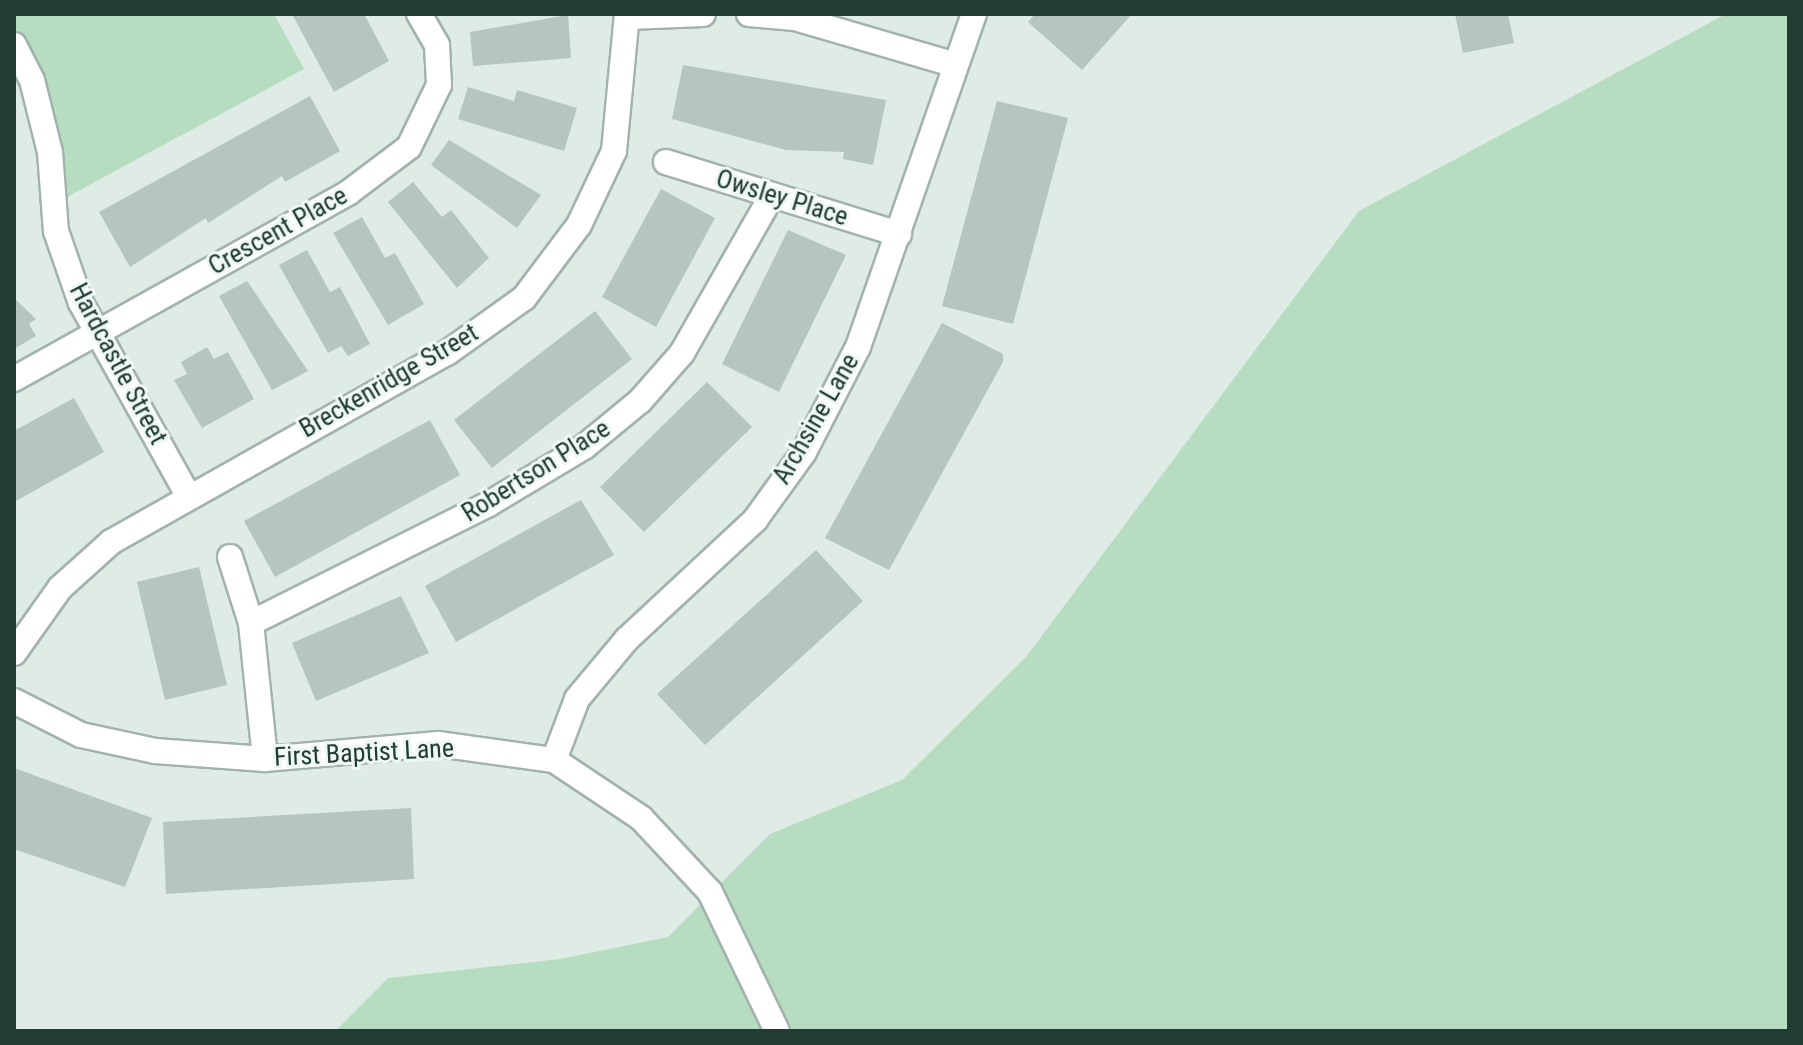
<!DOCTYPE html>
<html>
<head>
<meta charset="utf-8">
<style>
	body { margin:0 }
	#map { position:relative; width:1803px; height:1045px; overflow:hidden; background:#dfebe5; font-family:"Roboto Condensed",sans-serif }
	div>[style] { position:absolute }
	[style*='--x'] { left:calc(var(--x)*1px); top:calc(var(--y)*1px); width:calc(var(--w)*1px); rotate:calc(var(--a)*1deg) }
	.green>* { inset:0; background:#b7ddc0 }
	.building>* { inset:0; background:#b4c6be }
	.roads { filter:drop-shadow(2px 0 #a2b3ac) drop-shadow(-2px 0 #a2b3ac) drop-shadow(0 2px #a2b3ac) drop-shadow(0 -2px #a2b3ac) }
	.minor>* { height:24px; margin:-12px; padding:0 12px; transform-origin:12px; border-radius:12px; background:#fff }
	span { translate:-50% -50%; white-space:nowrap; text-align:center; line-height:1.15; -webkit-text-stroke:6px #f0f8f3; paint-order:stroke }
	.street-label { font-size:26px; color:#203c33 }
	.frame { position:absolute; inset:0; border:16px solid #203c33; pointer-events:none }
</style>
</head>
<body>
<div id="map">
	<div class="green">
		<i style="clip-path:polygon(14px 14px,274px 14px,304px 69px,54px 204px,14px 45px)"></i>
		<i style="clip-path:polygon(1726px 14px,1789px 14px,1789px 1031px,335px 1031px,388px 978px,560px 959px,668px 937px,770px 834px,902px 780px,1026px 657px,1359px 211px)"></i>
	</div>
	<div class="building">
		<i style="clip-path:polygon(292px 14px,364px 14px,389px 61px,334px 92px)"></i>
		<i style="clip-path:polygon(1035px 14px,1132px 14px,1082px 70px,1028px 22px)"></i>
		<i style="clip-path:polygon(1455px 14px,1508px 14px,1514px 43px,1463px 53px)"></i>
		<i style="clip-path:polygon(568px 15px,571px 58px,473px 66px,470px 32px)"></i>
		<i style="clip-path:polygon(683px 65px,886px 100px,873px 165px,843px 159px,844px 152px,786px 150px,672px 119px)"></i>
		<i style="clip-path:polygon(468px 87px,514px 101px,517px 90px,577px 108px,564px 151px,458px 119px)"></i>
		<i style="clip-path:polygon(310px 96px,340px 151px,285px 182px,282px 176px,208px 223px,206px 218px,130px 267px,99px 212px)"></i>
		<i style="clip-path:polygon(997px 101px,1068px 118px,1013px 324px,942px 306px)"></i>
		<i style="clip-path:polygon(449px 140px,541px 195px,517px 228px,431px 165px)"></i>
		<i style="clip-path:polygon(413px 182px,442px 217px,451px 210px,489px 258px,457px 288px,388px 202px)"></i>
		<i style="clip-path:polygon(661px 189px,715px 218px,656px 327px,602px 297px)"></i>
		<i style="clip-path:polygon(362px 217px,385px 258px,395px 253px,424px 304px,388px 325px,333px 233px)"></i>
		<i style="clip-path:polygon(788px 230px,846px 255px,779px 392px,722px 364px)"></i>
		<i style="clip-path:polygon(307px 250px,330px 292px,340px 287px,370px 344px,348px 356px,341px 346px,328px 353px,279px 265px)"></i>
		<i style="clip-path:polygon(247px 281px,308px 371px,272px 390px,219px 296px)"></i>
		<i style="clip-path:polygon(14px 298px,36px 319px,29px 324px,36px 336px,14px 349px)"></i>
		<i style="clip-path:polygon(595px 311px,632px 359px,492px 468px,454px 420px)"></i>
		<i style="clip-path:polygon(942px 323px,1003px 354px,1003px 362px,889px 570px,825px 538px)"></i>
		<i style="clip-path:polygon(207px 347px,214px 359px,228px 352px,254px 399px,202px 428px,174px 380px,187px 374px,181px 362px)"></i>
		<i style="clip-path:polygon(707px 382px,752px 427px,644px 532px,600px 487px)"></i>
		<i style="clip-path:polygon(74px 398px,104px 452px,14px 502px,14px 431px)"></i>
		<i style="clip-path:polygon(430px 420px,460px 475px,275px 577px,244px 521px)"></i>
		<i style="clip-path:polygon(581px 500px,614px 555px,456px 642px,425px 586px)"></i>
		<i style="clip-path:polygon(816px 550px,863px 601px,705px 745px,657px 694px)"></i>
		<i style="clip-path:polygon(199px 567px,227px 685px,165px 700px,137px 582px)"></i>
		<i style="clip-path:polygon(401px 596px,429px 653px,316px 701px,292px 643px)"></i>
		<i style="clip-path:polygon(14px 768px,152px 818px,125px 887px,14px 849px)"></i>
		<i style="clip-path:polygon(411px 808px,414px 879px,166px 894px,163px 822px)"></i>
	</div>
	<div class="roads">
		<div class="minor">
			<i style="--x:749;--y:14;--w:46;--a:5"></i>
			<i style="--x:795;--y:18;--w:164;--a:16.3"></i>
			<i style="--x:628;--y:17;--w:75;--a:-2.3"></i>
			<i style="--x:14;--y:45;--w:39;--a:63"></i>
			<i style="--x:32;--y:80;--w:74;--a:76"></i>
			<i style="--x:50;--y:152;--w:79;--a:85.7"></i>
			<i style="--x:56;--y:231;--w:76;--a:70.9"></i>
			<i style="--x:81;--y:303;--w:220;--a:60.9"></i>
			<i style="--x:666;--y:162;--w:244;--a:17.2"></i>
			<i style="--x:14;--y:379;--w:382;--a:-29.1"></i>
			<i style="--x:348;--y:193;--w:76;--a:-37"></i>
			<i style="--x:409;--y:147;--w:69;--a:-64.2"></i>
			<i style="--x:439;--y:85;--w:40;--a:-92.9"></i>
			<i style="--x:437;--y:45;--w:36;--a:-120"></i>
			<i style="--x:230;--y:557;--w:69;--a:72.3"></i>
			<i style="--x:251;--y:623;--w:137;--a:84.1"></i>
			<i style="--x:251;--y:623;--w:264;--a:-26.6"></i>
			<i style="--x:487;--y:505;--w:113;--a:-30.9"></i>
			<i style="--x:584;--y:447;--w:72;--a:-39.4"></i>
			<i style="--x:640;--y:401;--w:64;--a:-48.8"></i>
			<i style="--x:682;--y:353;--w:182;--a:-60.3"></i>
			<i style="--x:14;--y:653;--w:80;--a:-54.7"></i>
			<i style="--x:60;--y:588;--w:69;--a:-42"></i>
			<i style="--x:111;--y:542;--w:386;--a:-29.4"></i>
			<i style="--x:447;--y:353;--w:95;--a:-35.5"></i>
			<i style="--x:524;--y:298;--w:91;--a:-53"></i>
			<i style="--x:579;--y:225;--w:82;--a:-64.7"></i>
			<i style="--x:614;--y:151;--w:138;--a:-84.6"></i>
			<i style="--x:14;--y:701;--w:75;--a:26.9"></i>
			<i style="--x:81;--y:735;--w:76;--a:12.2"></i>
			<i style="--x:155;--y:751;--w:110;--a:4.2"></i>
			<i style="--x:265;--y:759;--w:174;--a:-5"></i>
			<i style="--x:438;--y:744;--w:117;--a:7.9"></i>
			<i style="--x:554;--y:760;--w:105;--a:33.7"></i>
			<i style="--x:641;--y:818;--w:101;--a:47"></i>
			<i style="--x:710;--y:892;--w:154;--a:64.3"></i>
			<i style="--x:554;--y:760;--w:65;--a:-69.3"></i>
			<i style="--x:577;--y:699;--w:78;--a:-50.2"></i>
			<i style="--x:627;--y:639;--w:175;--a:-42.9"></i>
			<i style="--x:755;--y:520;--w:84;--a:-54.2"></i>
			<i style="--x:804;--y:452;--w:118;--a:-62.8"></i>
			<i style="--x:858;--y:347;--w:353;--a:-70.8"></i>
		</div>
	</div>
	<div class="street-label">
		<span style="left:782px;top:198px;rotate:17deg">Owsley Place</span>
		<span style="left:278px;top:231px;rotate:-29deg">Crescent Place</span>
		<span style="left:118px;top:364px;rotate:62deg">Hardcastle Street</span>
		<span style="left:389px;top:381px;rotate:-30deg">Breckenridge Street</span>
		<span style="left:816px;top:419px;rotate:-60deg">Archsine Lane</span>
		<span style="left:536px;top:471px;rotate:-32deg">Robertson Place</span>
		<span style="left:364px;top:753px;rotate:-3deg">First Baptist Lane</span>
	</div>
	<div class="frame"></div>
</div>
</body>
</html>
